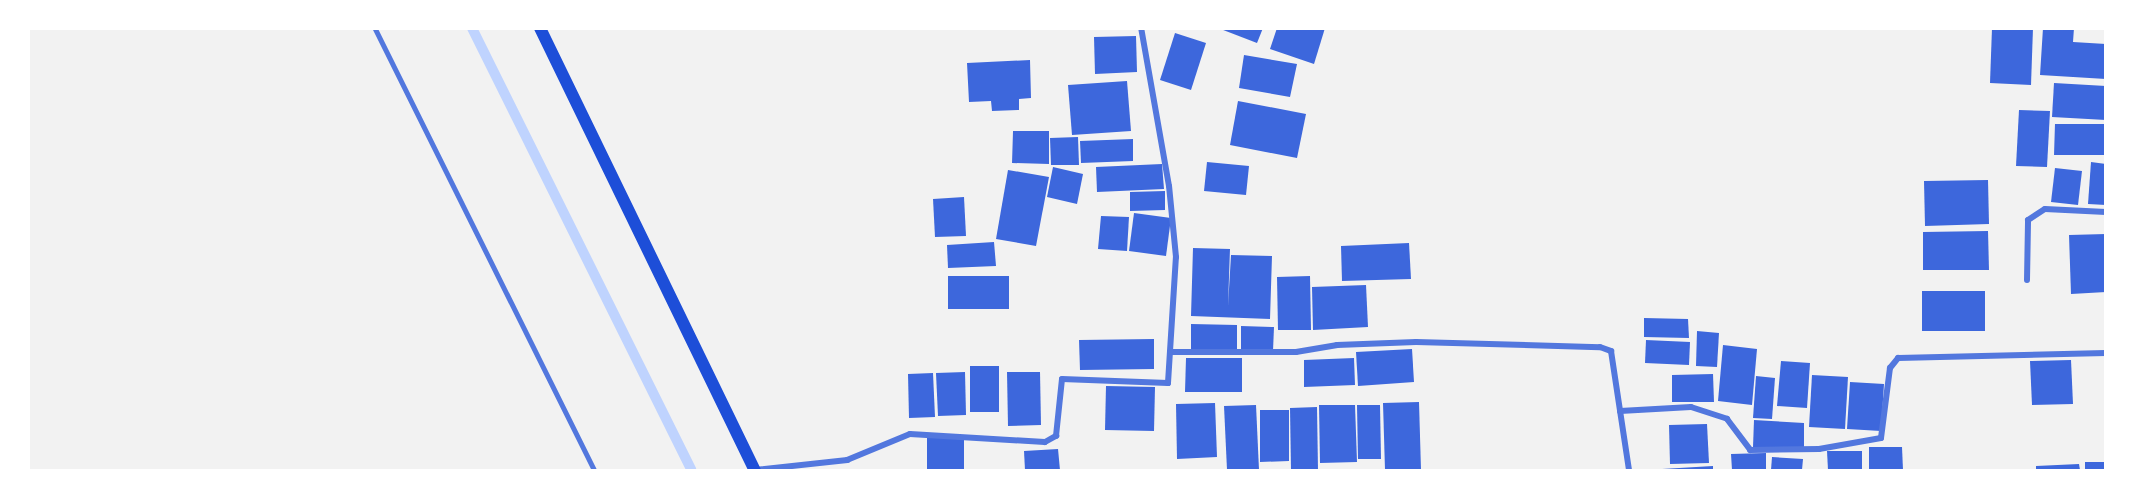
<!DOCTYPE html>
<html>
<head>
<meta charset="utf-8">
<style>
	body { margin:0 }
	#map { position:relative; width:2134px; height:499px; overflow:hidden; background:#f2f2f2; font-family:Georgia,serif }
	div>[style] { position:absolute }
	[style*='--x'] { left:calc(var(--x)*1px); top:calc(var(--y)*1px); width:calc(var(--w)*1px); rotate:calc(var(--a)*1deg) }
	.stream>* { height:10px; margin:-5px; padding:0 5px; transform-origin:5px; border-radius:5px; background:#bfd3fe }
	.building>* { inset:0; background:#3d67dc }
	.service>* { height:4.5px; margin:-2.25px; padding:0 2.25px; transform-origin:2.25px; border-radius:2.25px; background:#5277de }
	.minor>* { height:6px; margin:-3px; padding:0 3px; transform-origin:3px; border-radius:3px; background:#5277de }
	.secondary>* { height:12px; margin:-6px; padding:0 6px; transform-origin:6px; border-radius:6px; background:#1d4ed8 }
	span { translate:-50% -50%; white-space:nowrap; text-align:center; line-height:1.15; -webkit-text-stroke:4.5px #fff; paint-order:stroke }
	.frame { position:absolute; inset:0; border:30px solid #fff; pointer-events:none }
</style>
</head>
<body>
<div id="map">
	<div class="stream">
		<i style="--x:472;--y:28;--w:493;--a:63.6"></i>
	</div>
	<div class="building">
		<i style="clip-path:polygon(1218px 28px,1263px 28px,1257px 43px)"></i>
		<i style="clip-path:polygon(1277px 28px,1325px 28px,1314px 64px,1270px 49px)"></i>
		<i style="clip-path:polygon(1992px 28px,2033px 28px,2031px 85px,1990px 83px)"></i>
		<i style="clip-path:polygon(2043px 28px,2074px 28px,2073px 42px,2106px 44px,2106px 79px,2040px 75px)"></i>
		<i style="clip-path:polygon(1175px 33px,1206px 43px,1191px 90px,1160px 80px)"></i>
		<i style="clip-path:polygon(1136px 36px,1137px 72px,1095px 74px,1094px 37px)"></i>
		<i style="clip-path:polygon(1244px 55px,1297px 64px,1290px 97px,1239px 88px)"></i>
		<i style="clip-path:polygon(1030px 60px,1031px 98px,1019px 99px,1019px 110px,992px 111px,991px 101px,969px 102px,967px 63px)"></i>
		<i style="clip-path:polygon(1127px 81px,1131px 131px,1072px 135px,1068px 85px)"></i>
		<i style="clip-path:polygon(2054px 83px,2106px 86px,2106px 120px,2052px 117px)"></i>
		<i style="clip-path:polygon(1238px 101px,1306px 114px,1297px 158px,1230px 145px)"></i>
		<i style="clip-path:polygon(2019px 110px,2050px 111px,2047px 167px,2016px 166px)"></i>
		<i style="clip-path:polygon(2055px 124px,2106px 124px,2106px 155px,2054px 155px)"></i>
		<i style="clip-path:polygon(1013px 131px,1049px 131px,1049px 164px,1012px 163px)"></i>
		<i style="clip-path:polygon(1078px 137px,1079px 165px,1051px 165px,1050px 138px)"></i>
		<i style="clip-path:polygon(1133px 139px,1133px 161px,1081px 163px,1080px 141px)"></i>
		<i style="clip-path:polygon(1207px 162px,1249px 166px,1246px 195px,1204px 191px)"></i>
		<i style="clip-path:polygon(2091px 162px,2106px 164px,2106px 205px,2088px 204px)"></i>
		<i style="clip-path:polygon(1162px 164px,1164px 189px,1097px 192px,1096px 167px)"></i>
		<i style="clip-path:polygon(1053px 167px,1083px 174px,1077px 204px,1047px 197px)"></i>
		<i style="clip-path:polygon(2055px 168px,2082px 171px,2078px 205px,2051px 202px)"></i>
		<i style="clip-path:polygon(1008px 170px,1049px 177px,1036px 246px,996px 239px)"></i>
		<i style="clip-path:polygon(1988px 180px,1989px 224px,1925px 226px,1924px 181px)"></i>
		<i style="clip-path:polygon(1165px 191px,1165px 210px,1130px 211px,1130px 192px)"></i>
		<i style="clip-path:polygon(964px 197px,966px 236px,935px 237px,933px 199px)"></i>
		<i style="clip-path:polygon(1134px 213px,1171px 218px,1166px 256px,1129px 251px)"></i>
		<i style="clip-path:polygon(1101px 216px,1129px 217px,1127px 251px,1098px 249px)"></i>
		<i style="clip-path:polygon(1988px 231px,1989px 270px,1923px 270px,1923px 232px)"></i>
		<i style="clip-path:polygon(2106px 234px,2106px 292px,2071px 294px,2069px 235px)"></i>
		<i style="clip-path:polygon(994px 242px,996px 266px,948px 268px,947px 245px)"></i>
		<i style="clip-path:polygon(1409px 243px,1411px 279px,1342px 281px,1341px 246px)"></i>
		<i style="clip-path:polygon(1193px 248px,1230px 249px,1228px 306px,1231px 255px,1272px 256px,1270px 319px,1191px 316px)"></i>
		<i style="clip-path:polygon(948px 276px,1009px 276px,1009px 309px,948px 309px)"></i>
		<i style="clip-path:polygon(1310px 276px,1311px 330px,1278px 330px,1277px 277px)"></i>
		<i style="clip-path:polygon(1366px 285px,1368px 327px,1313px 330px,1312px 287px)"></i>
		<i style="clip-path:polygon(1922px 291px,1985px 291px,1985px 331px,1922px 331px)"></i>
		<i style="clip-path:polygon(1644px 318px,1688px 319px,1689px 338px,1644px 337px)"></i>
		<i style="clip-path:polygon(1191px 324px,1237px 325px,1237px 349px,1191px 349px)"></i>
		<i style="clip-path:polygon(1241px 326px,1274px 327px,1273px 351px,1241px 351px)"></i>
		<i style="clip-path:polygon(1697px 331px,1719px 333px,1717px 367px,1696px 366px)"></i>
		<i style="clip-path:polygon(1154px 339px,1154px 369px,1080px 370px,1079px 340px)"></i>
		<i style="clip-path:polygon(1646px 340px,1690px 342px,1689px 365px,1645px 363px)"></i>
		<i style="clip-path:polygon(1723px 345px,1757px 349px,1752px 405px,1718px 401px)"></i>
		<i style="clip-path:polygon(1412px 349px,1414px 382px,1358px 386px,1356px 352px)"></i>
		<i style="clip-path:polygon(1186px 358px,1242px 358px,1242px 392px,1185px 392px)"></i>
		<i style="clip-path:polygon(1354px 358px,1355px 385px,1304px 387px,1304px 360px)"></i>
		<i style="clip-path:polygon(2071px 360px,2073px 404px,2032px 405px,2030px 361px)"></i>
		<i style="clip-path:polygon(1781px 361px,1810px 363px,1807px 408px,1777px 406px)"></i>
		<i style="clip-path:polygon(970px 366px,999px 366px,999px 412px,970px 412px)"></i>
		<i style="clip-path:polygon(965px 372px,966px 415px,938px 416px,936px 373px)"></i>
		<i style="clip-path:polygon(1007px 372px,1040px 372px,1041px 425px,1008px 426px)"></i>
		<i style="clip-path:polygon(933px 373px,935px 417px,909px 418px,908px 374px)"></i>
		<i style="clip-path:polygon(1713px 374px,1714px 402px,1672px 402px,1672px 375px)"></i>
		<i style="clip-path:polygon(1812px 375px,1848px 377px,1845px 429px,1809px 427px)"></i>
		<i style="clip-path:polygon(1756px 376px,1775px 378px,1772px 419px,1753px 418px)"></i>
		<i style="clip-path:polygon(1850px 382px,1884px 384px,1881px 431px,1847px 429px)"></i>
		<i style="clip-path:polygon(1106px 386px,1155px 387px,1154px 431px,1105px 430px)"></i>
		<i style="clip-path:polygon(1419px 402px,1421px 470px,1385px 470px,1383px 403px)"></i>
		<i style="clip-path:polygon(1215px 403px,1217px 457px,1177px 459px,1176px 404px)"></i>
		<i style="clip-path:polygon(1256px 405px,1259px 470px,1227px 470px,1224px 406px)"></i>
		<i style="clip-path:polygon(1319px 405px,1355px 405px,1357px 462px,1320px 463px)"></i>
		<i style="clip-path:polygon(1357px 405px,1380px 405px,1381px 459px,1358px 459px)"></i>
		<i style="clip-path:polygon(1317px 407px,1318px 470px,1291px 470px,1290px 408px)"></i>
		<i style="clip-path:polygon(1260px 410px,1289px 410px,1289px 461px,1260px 462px)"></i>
		<i style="clip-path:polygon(1754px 420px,1804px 423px,1804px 449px,1753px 447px)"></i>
		<i style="clip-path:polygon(1707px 424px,1709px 463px,1670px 464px,1669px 425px)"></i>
		<i style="clip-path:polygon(927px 437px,964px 438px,964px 470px,927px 470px)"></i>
		<i style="clip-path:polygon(1869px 447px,1902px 447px,1903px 470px,1869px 470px)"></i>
		<i style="clip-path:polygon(1058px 449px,1060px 470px,1025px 470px,1024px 451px)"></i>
		<i style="clip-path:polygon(1827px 451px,1862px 451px,1862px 470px,1828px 470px)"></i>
		<i style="clip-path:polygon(1766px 453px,1766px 470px,1732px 470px,1731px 454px)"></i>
		<i style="clip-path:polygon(1772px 457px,1803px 459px,1802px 470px,1771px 470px)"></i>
		<i style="clip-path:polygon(2085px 462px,2106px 462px,2106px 470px,2085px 470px)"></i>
		<i style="clip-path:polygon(2079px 464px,2080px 470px,2036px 470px,2036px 466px)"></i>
		<i style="clip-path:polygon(1713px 466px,1713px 470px,1662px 470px,1662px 469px)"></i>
	</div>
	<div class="service">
		<i style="--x:375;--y:28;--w:493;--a:63.6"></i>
	</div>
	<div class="minor">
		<i style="--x:2027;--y:280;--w:60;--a:-89"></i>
		<i style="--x:2028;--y:220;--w:20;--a:-33"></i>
		<i style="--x:2045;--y:209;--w:61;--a:2.8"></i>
		<i style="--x:1170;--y:352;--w:126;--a:0"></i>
		<i style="--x:1296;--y:352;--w:42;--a:-9.7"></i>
		<i style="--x:1337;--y:345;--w:79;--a:-2.2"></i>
		<i style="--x:1416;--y:342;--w:184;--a:1.6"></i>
		<i style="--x:1600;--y:347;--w:12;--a:20"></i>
		<i style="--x:1611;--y:351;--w:120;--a:81.4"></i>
		<i style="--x:1620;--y:411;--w:71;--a:-3.2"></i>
		<i style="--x:1691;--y:407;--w:38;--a:18"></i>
		<i style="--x:1727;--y:419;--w:39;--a:53"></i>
		<i style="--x:1750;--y:450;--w:69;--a:-0.8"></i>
		<i style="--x:1819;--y:449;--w:63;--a:-10.1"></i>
		<i style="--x:1881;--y:438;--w:71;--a:-82.7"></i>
		<i style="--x:1890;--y:368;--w:13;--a:-51"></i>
		<i style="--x:1898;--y:358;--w:208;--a:-1.4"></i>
		<i style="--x:755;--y:470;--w:93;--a:-6.2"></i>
		<i style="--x:847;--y:460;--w:68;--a:-22.4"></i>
		<i style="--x:910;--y:434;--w:135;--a:3.4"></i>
		<i style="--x:1045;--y:442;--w:13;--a:-29"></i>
		<i style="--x:1056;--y:436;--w:57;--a:-84"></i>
		<i style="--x:1062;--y:379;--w:106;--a:2.2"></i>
		<i style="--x:1168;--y:383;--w:126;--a:-86.4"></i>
		<i style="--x:1176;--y:257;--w:71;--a:-95.6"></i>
		<i style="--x:1169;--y:186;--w:160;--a:-100"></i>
	</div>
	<div class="secondary">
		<i style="--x:540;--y:28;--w:492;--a:64.1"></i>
	</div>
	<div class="frame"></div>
</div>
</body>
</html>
